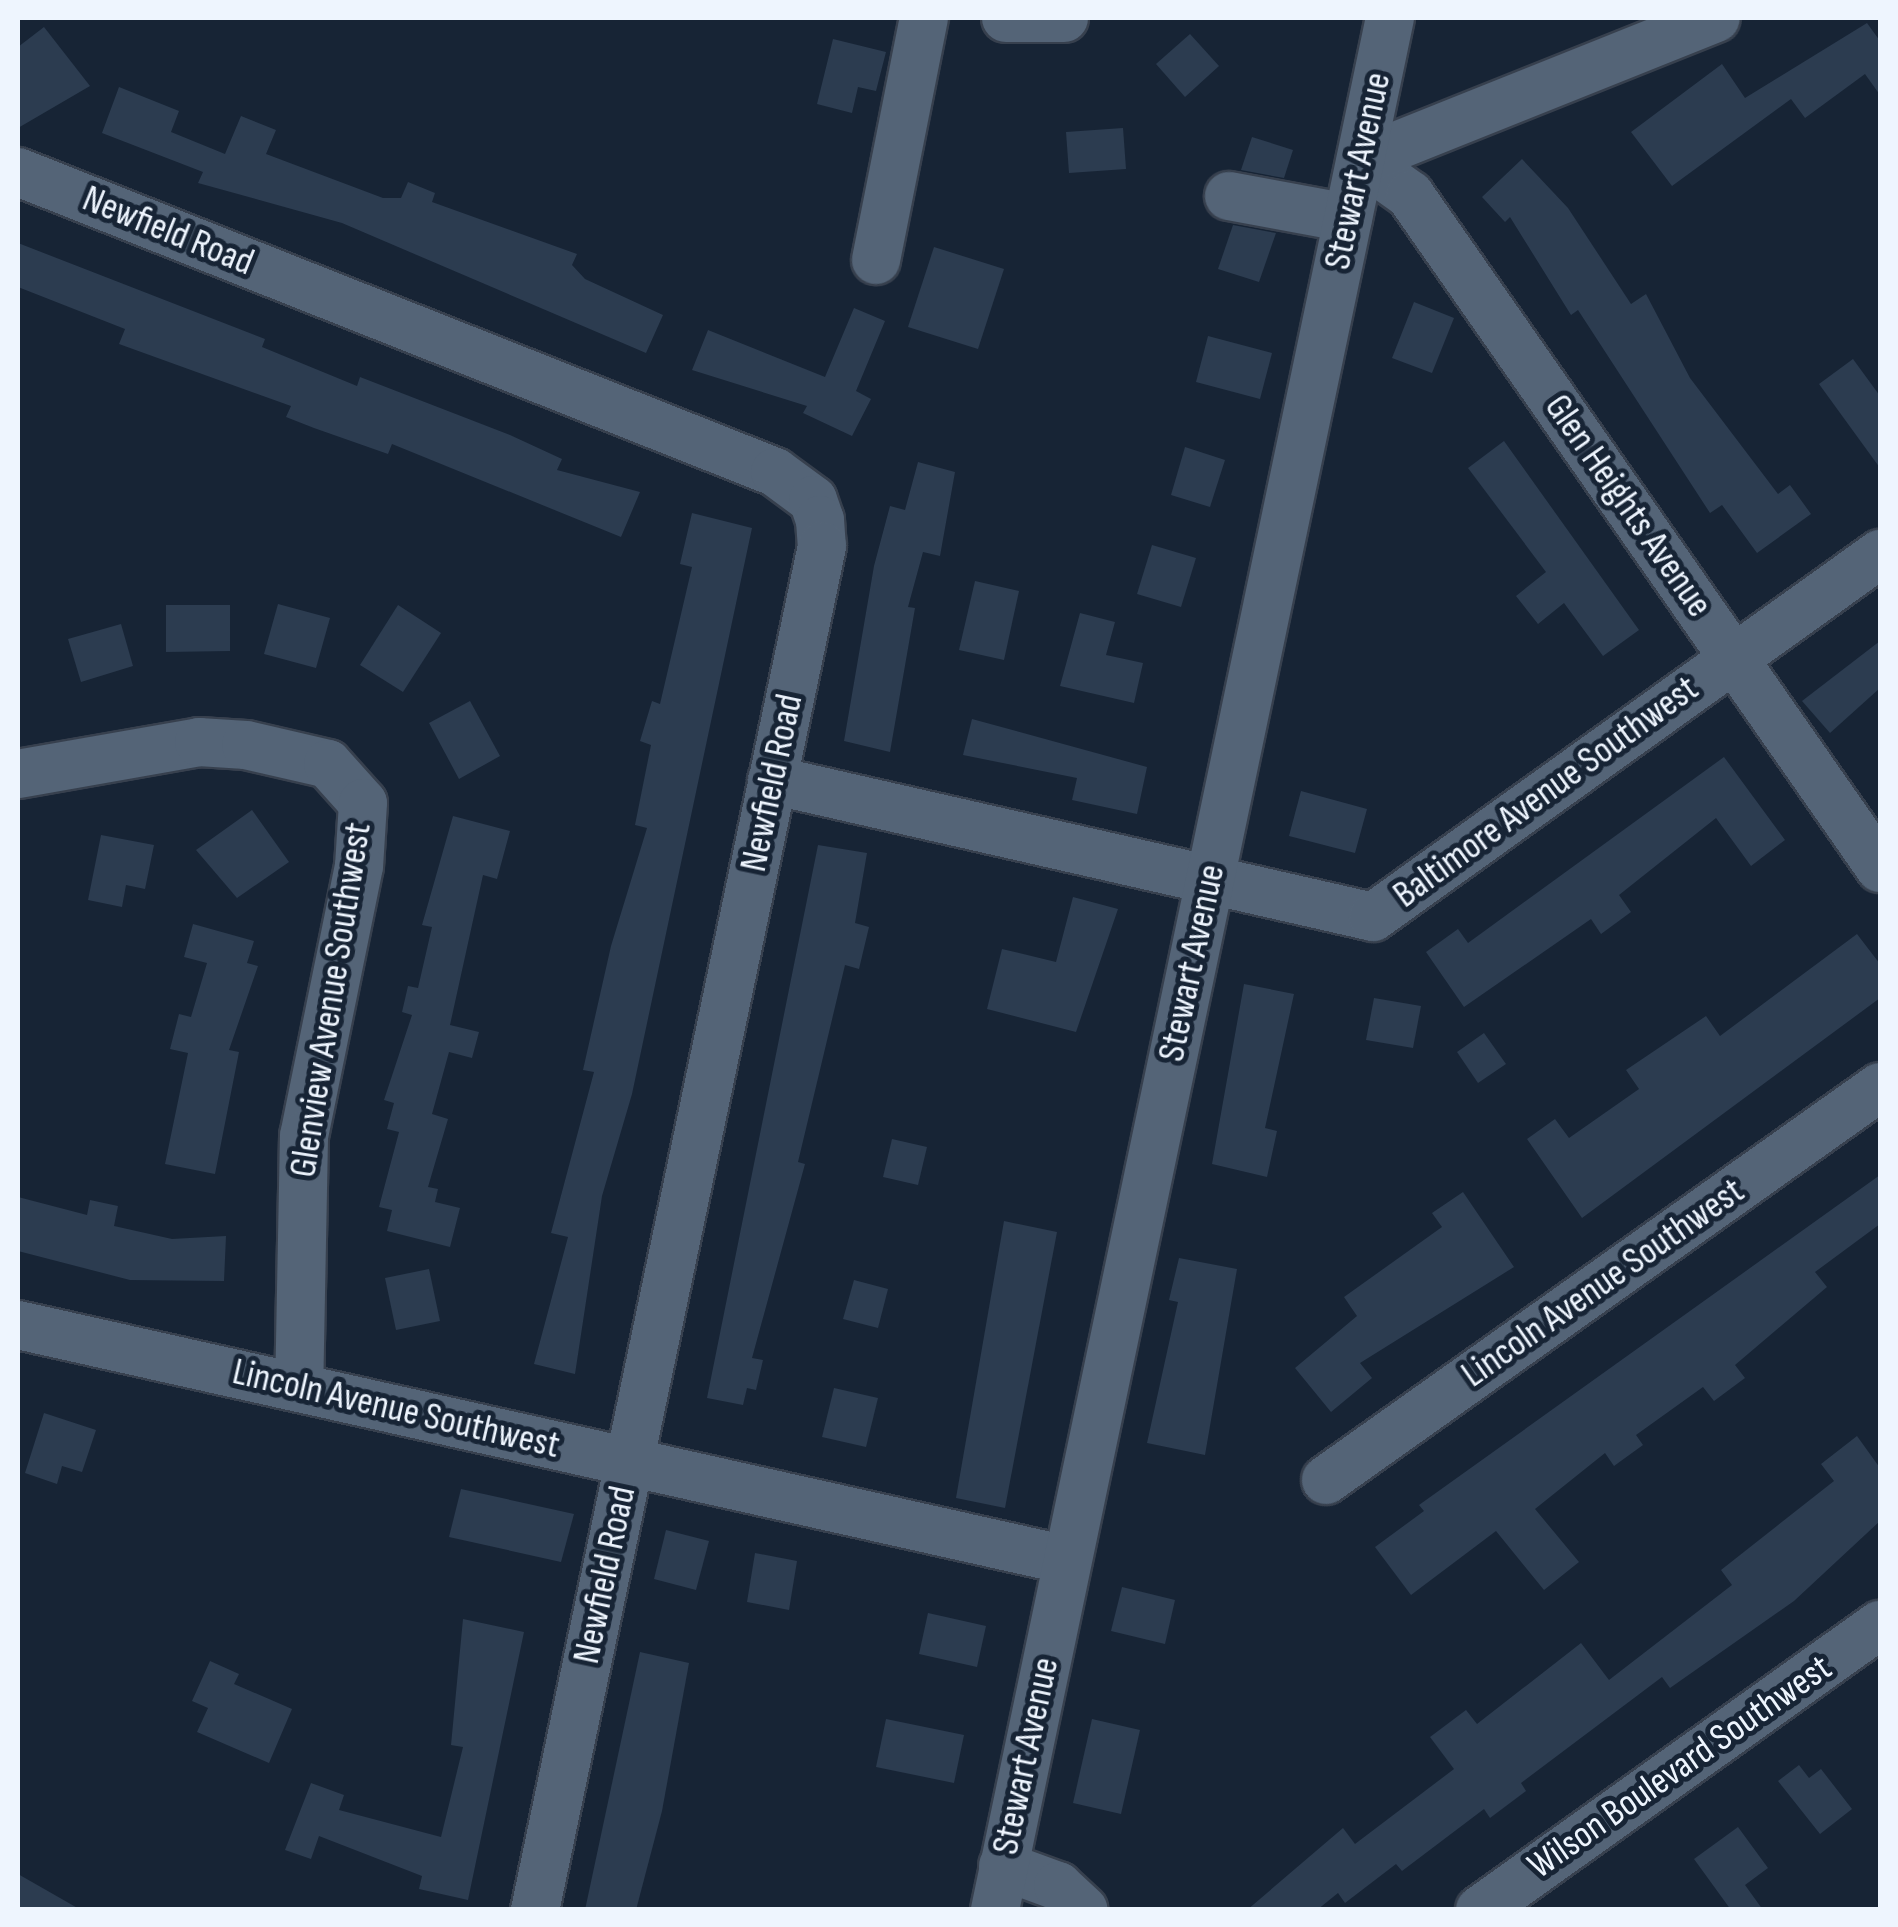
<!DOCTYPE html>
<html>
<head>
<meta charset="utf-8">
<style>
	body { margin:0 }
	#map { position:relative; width:1898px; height:1927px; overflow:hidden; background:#172435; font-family:"Sofia Sans Condensed",sans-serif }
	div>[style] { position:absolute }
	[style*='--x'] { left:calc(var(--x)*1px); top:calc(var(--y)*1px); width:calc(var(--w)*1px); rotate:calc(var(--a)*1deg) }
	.building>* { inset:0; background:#2c3c50 }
	.roads { filter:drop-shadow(2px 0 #37404e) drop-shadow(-2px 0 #37404e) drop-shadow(0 2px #37404e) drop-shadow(0 -2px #37404e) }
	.minor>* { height:48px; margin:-24px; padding:0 24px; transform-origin:24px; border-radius:24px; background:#546477 }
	span { translate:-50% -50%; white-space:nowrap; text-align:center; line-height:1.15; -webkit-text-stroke:10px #172435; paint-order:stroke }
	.street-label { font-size:38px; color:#eef5fe }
	.frame { position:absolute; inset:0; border:20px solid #eef5fe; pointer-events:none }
</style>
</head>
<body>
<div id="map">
	<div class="building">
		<i style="clip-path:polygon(1867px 23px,1880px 41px,1880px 95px,1865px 74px,1805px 118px,1791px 99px,1672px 186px,1631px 132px,1722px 64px,1745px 98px)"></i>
		<i style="clip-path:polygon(44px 27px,90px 86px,18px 128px,18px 47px)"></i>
		<i style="clip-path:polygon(1190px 34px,1219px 66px,1185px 97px,1156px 64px)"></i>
		<i style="clip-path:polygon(833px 39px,886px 52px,876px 91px,858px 87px,852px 113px,817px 104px)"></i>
		<i style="clip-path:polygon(119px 87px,179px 111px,171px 132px,225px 154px,241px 116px,276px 130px,266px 154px,383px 198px,401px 198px,408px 182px,435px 193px,432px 202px,577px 254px,572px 265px,585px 279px,663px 315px,646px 353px,342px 223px,198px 183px,203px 172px,102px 133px)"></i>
		<i style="clip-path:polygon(1123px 128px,1126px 169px,1069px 173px,1066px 132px)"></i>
		<i style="clip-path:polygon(1252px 137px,1293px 150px,1284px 178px,1241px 170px)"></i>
		<i style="clip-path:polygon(1522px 159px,1568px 208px,1631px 304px,1646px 294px,1690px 378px,1778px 494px,1790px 485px,1811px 514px,1757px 553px,1722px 505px,1710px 513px,1578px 310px,1571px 315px,1510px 217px,1505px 222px,1482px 197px)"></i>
		<i style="clip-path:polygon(1233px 225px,1276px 233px,1259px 282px,1218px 269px)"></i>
		<i style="clip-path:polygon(18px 243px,265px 339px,262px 347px,357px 386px,360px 377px,510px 435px,562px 459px,557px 470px,640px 492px,621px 537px,392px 444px,388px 454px,314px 428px,286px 417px,291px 406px,119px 344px,125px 329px,18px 287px)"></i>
		<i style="clip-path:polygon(934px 247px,1004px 269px,978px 349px,908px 327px)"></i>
		<i style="clip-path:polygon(1414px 302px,1454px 318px,1432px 373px,1392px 358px)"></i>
		<i style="clip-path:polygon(854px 308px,885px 321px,856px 391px,871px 399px,852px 436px,803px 413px,807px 406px,692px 370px,708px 330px,825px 377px)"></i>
		<i style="clip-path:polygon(1208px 336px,1272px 353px,1260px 399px,1196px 382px)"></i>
		<i style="clip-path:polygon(1853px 359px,1880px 396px,1880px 468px,1819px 384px)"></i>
		<i style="clip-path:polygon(1504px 441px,1639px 630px,1603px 656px,1564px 603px,1538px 624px,1516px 596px,1546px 572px,1468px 468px)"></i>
		<i style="clip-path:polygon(1185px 447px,1225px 460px,1210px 507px,1171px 495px)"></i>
		<i style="clip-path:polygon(918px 462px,955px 472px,940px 556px,923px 552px,908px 607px,915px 608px,890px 752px,844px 741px,874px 566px,890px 506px,905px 510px)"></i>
		<i style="clip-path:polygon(692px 513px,752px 528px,632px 1094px,602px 1196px,575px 1374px,534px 1364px,568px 1237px,551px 1233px,594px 1072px,583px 1070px,611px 946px,647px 828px,635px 825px,651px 745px,640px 741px,652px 701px,660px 704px,692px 567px,680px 564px)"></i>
		<i style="clip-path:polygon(1152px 545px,1196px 558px,1181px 607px,1137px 594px)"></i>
		<i style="clip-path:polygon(975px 581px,1019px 591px,1004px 660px,959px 650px)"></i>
		<i style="clip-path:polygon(278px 604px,330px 618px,316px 668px,264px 654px)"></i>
		<i style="clip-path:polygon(166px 605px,230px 605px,230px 651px,166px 652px)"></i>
		<i style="clip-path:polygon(398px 605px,441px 633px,403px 692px,360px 665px)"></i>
		<i style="clip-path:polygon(1080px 613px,1115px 622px,1106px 655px,1143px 663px,1134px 703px,1060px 686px)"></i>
		<i style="clip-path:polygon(121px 624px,133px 666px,81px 682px,68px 639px)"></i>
		<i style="clip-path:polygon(1880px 641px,1880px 688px,1830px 733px,1802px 701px)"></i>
		<i style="clip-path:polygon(470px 701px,500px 756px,459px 779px,429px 723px)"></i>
		<i style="clip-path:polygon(972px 719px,1147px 767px,1137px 814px,1072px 800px,1077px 778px,963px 755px)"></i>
		<i style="clip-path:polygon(1724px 757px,1785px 840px,1751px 866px,1716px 818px,1619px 895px,1631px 912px,1601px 934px,1591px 919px,1464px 1007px,1426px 952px,1458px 929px,1468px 943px)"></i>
		<i style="clip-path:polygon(1301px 791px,1367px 809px,1355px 853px,1289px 836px)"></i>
		<i style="clip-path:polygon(252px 810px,289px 862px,237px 898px,196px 850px)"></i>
		<i style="clip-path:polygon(453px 816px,510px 831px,497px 879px,483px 875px,450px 1025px,479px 1032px,472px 1058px,449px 1052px,432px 1114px,448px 1119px,428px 1187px,438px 1189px,435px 1202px,460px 1208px,450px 1247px,387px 1231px,392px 1210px,379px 1207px,399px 1132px,387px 1129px,394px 1103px,384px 1100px,412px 1015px,402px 1012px,408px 986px,418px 988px,432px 927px,422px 925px)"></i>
		<i style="clip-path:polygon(101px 835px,154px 845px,145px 889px,126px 885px,122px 907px,88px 900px)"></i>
		<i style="clip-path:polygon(818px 845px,867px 853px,855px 923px,869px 927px,859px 969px,845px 965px,798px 1162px,805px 1164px,752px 1358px,763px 1360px,756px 1390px,747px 1388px,743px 1405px,707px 1398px)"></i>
		<i style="clip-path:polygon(1073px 897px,1118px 909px,1076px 1032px,987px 1009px,1002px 949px,1056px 962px)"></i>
		<i style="clip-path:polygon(193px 924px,254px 941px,247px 963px,258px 966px,229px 1050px,239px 1052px,215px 1174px,165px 1164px,188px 1053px,170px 1049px,179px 1014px,191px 1017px,207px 963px,184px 957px)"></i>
		<i style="clip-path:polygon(1857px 934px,1880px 964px,1880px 998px,1582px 1218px,1527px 1139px,1555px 1119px,1569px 1138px,1639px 1089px,1626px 1070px,1706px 1016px,1720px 1036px)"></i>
		<i style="clip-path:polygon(1244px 984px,1294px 994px,1265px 1128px,1277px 1131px,1267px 1177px,1212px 1164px)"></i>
		<i style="clip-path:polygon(1374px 998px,1421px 1006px,1413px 1048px,1366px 1040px)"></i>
		<i style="clip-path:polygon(1484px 1033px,1506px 1064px,1478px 1083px,1457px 1052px)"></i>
		<i style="clip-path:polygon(892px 1139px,927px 1147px,918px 1185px,883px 1177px)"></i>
		<i style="clip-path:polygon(1880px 1175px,1880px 1224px,1815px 1272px,1827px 1287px,1735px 1365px,1745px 1378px,1714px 1401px,1703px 1387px,1636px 1435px,1643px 1445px,1614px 1466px,1605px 1453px,1535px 1509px,1579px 1562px,1544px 1590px,1496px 1531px,1411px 1595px,1375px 1547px,1424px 1511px,1419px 1505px)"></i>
		<i style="clip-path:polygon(1463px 1192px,1514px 1267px,1360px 1363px,1372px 1378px,1331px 1412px,1295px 1368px,1357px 1316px,1344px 1297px,1442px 1227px,1432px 1213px)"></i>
		<i style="clip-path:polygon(18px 1197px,87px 1215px,90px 1200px,118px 1206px,114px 1226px,172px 1239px,226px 1236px,224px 1281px,130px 1280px,18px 1251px)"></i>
		<i style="clip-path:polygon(1004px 1221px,1057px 1232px,1005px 1508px,956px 1498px)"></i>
		<i style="clip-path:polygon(1179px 1258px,1237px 1269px,1205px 1455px,1147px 1443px,1178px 1302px,1169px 1300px)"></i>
		<i style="clip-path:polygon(429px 1269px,440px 1321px,396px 1330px,385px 1278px)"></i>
		<i style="clip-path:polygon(854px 1280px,888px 1289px,878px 1328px,843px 1319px)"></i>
		<i style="clip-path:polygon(834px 1388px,878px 1398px,866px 1447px,822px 1437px)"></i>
		<i style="clip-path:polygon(44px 1413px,96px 1430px,82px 1472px,62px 1466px,57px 1484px,25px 1473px)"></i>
		<i style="clip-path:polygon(1857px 1436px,1880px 1468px,1880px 1521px,1794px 1601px,1670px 1688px,1662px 1677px,1521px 1783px,1526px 1791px,1490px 1818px,1484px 1809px,1402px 1871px,1396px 1864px,1345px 1903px,1338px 1893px,1317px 1910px,1247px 1910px,1343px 1828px,1355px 1844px,1454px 1769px,1430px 1737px,1466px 1710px,1477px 1724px,1581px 1643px,1609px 1680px,1732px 1585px,1721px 1570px,1834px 1481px,1821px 1464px)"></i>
		<i style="clip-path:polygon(461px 1489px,574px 1514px,561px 1562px,449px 1537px)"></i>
		<i style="clip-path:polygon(666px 1530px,709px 1541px,696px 1590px,654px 1579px)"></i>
		<i style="clip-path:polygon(755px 1553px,797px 1561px,789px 1610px,747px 1602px)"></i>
		<i style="clip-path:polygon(1122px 1587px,1175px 1600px,1165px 1644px,1111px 1631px)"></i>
		<i style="clip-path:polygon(928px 1613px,986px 1626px,977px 1667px,919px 1654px)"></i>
		<i style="clip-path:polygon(463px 1619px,524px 1632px,468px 1900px,419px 1889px,422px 1876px,319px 1836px,311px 1859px,285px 1850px,311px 1783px,344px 1795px,339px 1810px,441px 1837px,463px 1747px,451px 1745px)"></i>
		<i style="clip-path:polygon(640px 1652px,689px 1663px,662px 1811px,636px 1910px,585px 1910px)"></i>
		<i style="clip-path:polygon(210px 1661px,239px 1674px,234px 1684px,292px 1709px,269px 1763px,197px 1732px,208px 1708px,192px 1701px)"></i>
		<i style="clip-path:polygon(886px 1719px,964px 1735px,954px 1783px,876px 1767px)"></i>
		<i style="clip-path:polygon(1092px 1719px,1140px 1730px,1121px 1814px,1073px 1803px)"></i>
		<i style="clip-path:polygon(1799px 1765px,1809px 1778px,1821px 1769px,1852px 1809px,1820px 1834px,1778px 1781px)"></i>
		<i style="clip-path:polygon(1738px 1827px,1768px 1868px,1745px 1885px,1763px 1910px,1731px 1910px,1694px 1859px)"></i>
		<i style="clip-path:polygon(18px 1874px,81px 1910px,18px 1910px)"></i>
	</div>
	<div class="roads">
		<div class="minor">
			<i style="--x:1006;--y:18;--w:58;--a:0"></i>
			<i style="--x:1361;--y:160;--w:60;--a:35.5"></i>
			<i style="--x:1410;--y:195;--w:821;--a:55.07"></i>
			<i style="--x:1361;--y:160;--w:382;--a:-21.8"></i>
			<i style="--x:18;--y:172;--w:814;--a:21.62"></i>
			<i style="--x:775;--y:472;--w:47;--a:36.4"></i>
			<i style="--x:813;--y:500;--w:21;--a:71"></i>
			<i style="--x:820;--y:520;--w:26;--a:86"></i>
			<i style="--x:822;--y:546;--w:1394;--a:101.88"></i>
			<i style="--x:1229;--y:196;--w:121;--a:10.5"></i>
			<i style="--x:876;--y:260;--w:247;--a:-78.8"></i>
			<i style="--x:18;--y:774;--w:184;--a:-10"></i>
			<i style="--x:199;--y:742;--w:47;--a:3.7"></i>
			<i style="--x:246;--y:745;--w:84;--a:13"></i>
			<i style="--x:328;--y:764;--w:52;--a:48.1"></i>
			<i style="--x:363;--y:803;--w:63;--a:93.6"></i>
			<i style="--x:359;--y:866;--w:276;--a:101.5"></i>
			<i style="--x:304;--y:1136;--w:251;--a:91.1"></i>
			<i style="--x:772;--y:780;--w:616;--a:12.84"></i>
			<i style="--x:1373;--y:917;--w:624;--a:-35.6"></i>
			<i style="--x:18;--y:1325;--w:1075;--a:12.63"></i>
			<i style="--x:1326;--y:1480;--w:679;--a:-35.35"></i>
			<i style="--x:1003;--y:1866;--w:59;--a:20"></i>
			<i style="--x:1058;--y:1886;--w:35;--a:43"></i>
			<i style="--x:995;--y:1910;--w:1933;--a:-78.21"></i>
			<i style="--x:1480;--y:1910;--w:491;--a:-35.5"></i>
		</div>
	</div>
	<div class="street-label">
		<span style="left:1358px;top:171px;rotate:-78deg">Stewart Avenue</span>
		<span style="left:168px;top:231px;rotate:22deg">Newfield Road</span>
		<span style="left:1628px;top:506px;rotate:55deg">Glen Heights Avenue</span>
		<span style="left:772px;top:783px;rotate:-78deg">Newfield Road</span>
		<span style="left:1546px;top:792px;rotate:-36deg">Baltimore Avenue Southwest</span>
		<span style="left:1192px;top:963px;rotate:-78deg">Stewart Avenue</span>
		<span style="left:331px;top:1000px;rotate:-81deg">Glenview Avenue Southwest</span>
		<span style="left:1603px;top:1283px;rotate:-35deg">Lincoln Avenue Southwest</span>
		<span style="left:396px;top:1409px;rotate:13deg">Lincoln Avenue Southwest</span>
		<span style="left:605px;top:1575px;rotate:-78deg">Newfield Road</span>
		<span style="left:1026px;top:1756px;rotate:-78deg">Stewart Avenue</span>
		<span style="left:1680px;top:1767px;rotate:-35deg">Wilson Boulevard Southwest</span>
	</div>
	<div class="frame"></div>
</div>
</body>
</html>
